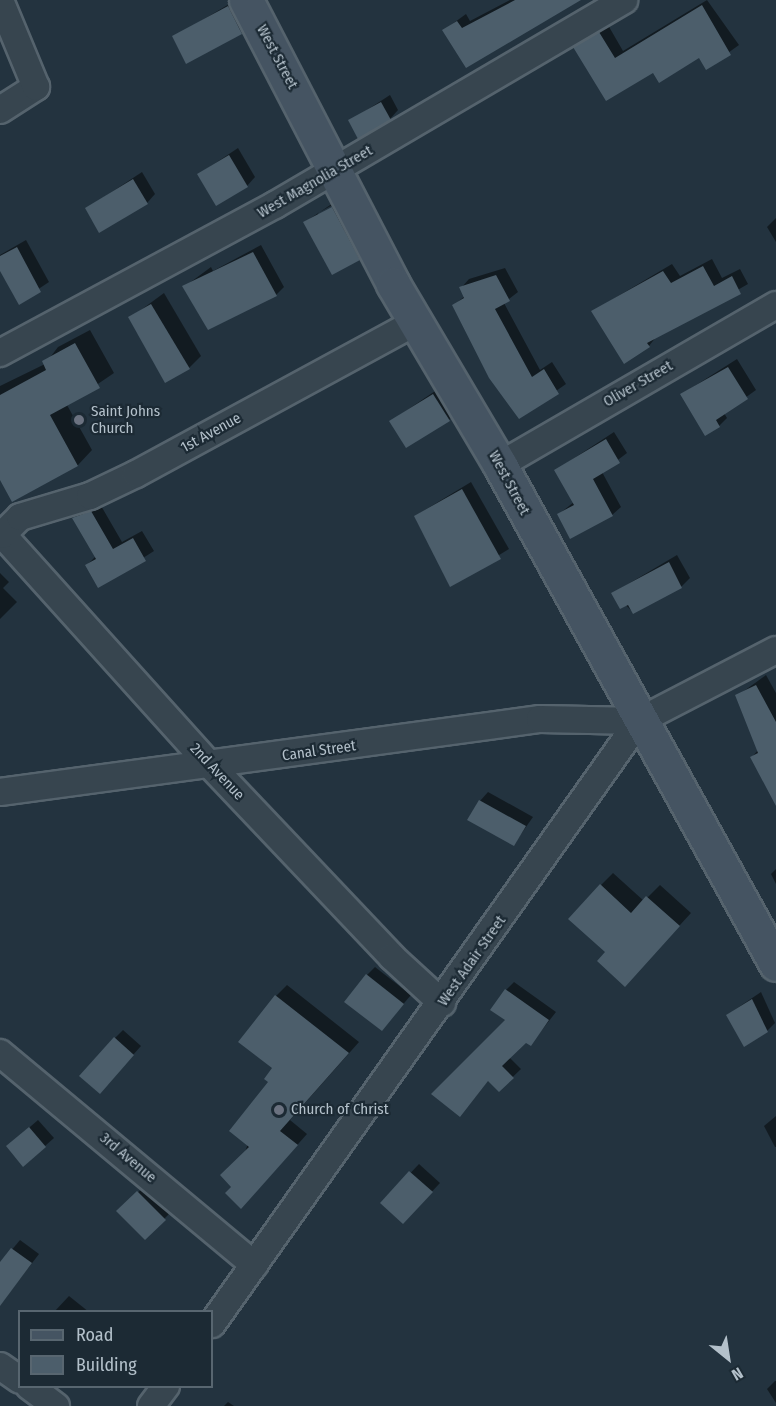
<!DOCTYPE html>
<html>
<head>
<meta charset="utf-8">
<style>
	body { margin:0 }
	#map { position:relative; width:776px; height:1406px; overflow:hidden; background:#23333f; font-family:"Fira Sans Condensed",sans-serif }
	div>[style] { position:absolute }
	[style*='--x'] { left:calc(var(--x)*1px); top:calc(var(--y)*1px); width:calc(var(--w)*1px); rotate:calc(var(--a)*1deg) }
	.shadow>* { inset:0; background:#0007 }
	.building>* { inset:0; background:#4c5e6b }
	.roads { filter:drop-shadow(2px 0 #55636d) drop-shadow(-2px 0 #55636d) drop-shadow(0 2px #55636d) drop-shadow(0 -2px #55636d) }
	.street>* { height:26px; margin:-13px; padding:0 13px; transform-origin:13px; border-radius:13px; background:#37454f }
	.secondary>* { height:33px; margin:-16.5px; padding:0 16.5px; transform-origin:16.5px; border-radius:16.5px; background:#455462 }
	.dots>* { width:16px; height:16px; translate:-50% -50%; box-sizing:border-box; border:3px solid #1c2a34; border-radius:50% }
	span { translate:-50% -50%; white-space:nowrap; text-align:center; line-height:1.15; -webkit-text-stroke:4.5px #1c2a34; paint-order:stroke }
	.street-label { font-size:15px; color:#b3c0ca }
	.poi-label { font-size:15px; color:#b3c0ca }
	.left { translate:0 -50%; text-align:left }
	.legend { position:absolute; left:18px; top:1310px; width:195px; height:78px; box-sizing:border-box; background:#1c2a34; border:2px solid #586670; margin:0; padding:8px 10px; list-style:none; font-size:18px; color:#b3c0ca }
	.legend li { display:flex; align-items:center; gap:12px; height:30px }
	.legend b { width:30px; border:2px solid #586670 }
	.north { position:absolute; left:698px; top:1328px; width:60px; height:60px; -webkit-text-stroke:4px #1c2a34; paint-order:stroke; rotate:150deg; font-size:16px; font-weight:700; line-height:24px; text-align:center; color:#b3c0ca }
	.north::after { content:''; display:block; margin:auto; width:21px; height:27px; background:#b3c0ca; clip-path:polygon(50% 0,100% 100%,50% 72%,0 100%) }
</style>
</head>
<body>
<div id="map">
	<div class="shadow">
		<i style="clip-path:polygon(236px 0,250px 24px,187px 61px,174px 37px)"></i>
		<i style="clip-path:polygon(510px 0,572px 0,467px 66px,444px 30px,466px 14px,470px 21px)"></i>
		<i style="clip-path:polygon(707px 0,739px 45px,707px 68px,700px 56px,653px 71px,575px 47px,608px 25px,623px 51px)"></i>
		<i style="clip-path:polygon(390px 95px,398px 110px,390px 119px,350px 121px)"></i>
		<i style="clip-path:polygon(238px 148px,255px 177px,247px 186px,199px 174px)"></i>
		<i style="clip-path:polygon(142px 172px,155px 194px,147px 203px,86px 209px)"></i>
		<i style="clip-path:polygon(evenodd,345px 195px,371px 247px,359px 259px,305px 222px,345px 195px,338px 202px,339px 204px,318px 216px,318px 213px,338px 202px)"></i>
		<i style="clip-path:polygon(776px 218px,776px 242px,767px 227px)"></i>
		<i style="clip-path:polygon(26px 240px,49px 282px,19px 302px,0 268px,0 255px)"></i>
		<i style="clip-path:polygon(261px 245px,284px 287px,276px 295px,184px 287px,211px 267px,213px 271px)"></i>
		<i style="clip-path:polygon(712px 259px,722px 278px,740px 269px,748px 284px,656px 337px,649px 346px,593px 311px,672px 264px,680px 276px)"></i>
		<i style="clip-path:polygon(505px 268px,518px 292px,504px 303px,540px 370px,552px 362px,566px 384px,519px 417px,454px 305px,465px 296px,461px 288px,469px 279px)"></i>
		<i style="clip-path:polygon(164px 293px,201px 356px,189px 368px,130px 318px)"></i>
		<i style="clip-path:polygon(90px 330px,114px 373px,67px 405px,92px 450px,78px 465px,13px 500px,0 477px,0 386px,45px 364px,58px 347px)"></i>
		<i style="clip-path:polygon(737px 359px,756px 390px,724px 413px,727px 418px,719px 426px,682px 394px)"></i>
		<i style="clip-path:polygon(441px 387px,457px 412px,449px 420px,391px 421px)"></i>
		<i style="clip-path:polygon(614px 432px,627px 453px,602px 472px,621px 507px,612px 515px,559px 514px,574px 502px,556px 470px)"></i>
		<i style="clip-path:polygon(471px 482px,509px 549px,450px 585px,415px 516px)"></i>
		<i style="clip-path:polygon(100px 504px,122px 542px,142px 531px,154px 551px,99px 586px,87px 565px,96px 556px,74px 518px)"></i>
		<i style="clip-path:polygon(677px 555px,690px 578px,682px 586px,633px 612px,613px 593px)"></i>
		<i style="clip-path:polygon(0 573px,9px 582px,3px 588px,17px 602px,0 619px)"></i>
		<i style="clip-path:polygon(766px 675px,776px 693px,776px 802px,752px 757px,758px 750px,737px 696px)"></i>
		<i style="clip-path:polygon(488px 792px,533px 817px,514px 844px,480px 801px)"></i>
		<i style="clip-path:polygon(776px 869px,776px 884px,771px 874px)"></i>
		<i style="clip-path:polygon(613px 873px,644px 901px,660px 885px,691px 913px,637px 972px,607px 952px,601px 885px)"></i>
		<i style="clip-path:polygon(375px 967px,411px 995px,382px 1029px,367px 975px)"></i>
		<i style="clip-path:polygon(514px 982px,556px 1012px,531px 1044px,526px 1041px,509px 1057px,521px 1069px,499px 1090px,489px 1079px,468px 1106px,507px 1020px,506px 990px)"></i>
		<i style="clip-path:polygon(287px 985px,359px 1042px,290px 1120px,307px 1134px,252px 1196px,233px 1187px,274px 1068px,276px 996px)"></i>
		<i style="clip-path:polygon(761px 992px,775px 1023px,767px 1031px,727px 1015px)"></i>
		<i style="clip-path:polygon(123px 1030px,141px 1046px,108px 1083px,115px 1038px)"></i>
		<i style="clip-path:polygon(776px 1116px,776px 1147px,775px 1147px,764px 1126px)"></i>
		<i style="clip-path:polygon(38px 1120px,54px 1138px,45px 1146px,8px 1146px)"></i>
		<i style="clip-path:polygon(419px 1164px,440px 1183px,411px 1214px,382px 1203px)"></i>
		<i style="clip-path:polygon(147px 1184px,173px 1210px,145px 1238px,118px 1211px)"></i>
		<i style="clip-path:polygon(20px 1240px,39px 1254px,0 1305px,0 1264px)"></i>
		<i style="clip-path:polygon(69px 1296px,89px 1312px,54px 1312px)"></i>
		<i style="clip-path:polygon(775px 1381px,776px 1381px,776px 1403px,767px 1389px)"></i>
		<i style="clip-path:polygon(228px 1402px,234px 1406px,224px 1406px)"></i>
	</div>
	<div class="building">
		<i style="clip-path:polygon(515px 0,581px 0,466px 68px,442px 30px,457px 21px,462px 28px)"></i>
		<i style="clip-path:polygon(702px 5px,731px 55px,706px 70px,699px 58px,659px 83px,653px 73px,606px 101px,573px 47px,599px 32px,615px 58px)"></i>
		<i style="clip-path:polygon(228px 6px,242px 34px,186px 64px,172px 36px)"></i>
		<i style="clip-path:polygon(381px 102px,391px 120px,358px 139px,348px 120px)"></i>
		<i style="clip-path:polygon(229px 155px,248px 187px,216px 206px,197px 174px)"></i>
		<i style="clip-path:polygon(133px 179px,148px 204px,99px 233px,85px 208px)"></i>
		<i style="clip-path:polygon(332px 207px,360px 260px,332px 275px,303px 222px)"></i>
		<i style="clip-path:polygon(17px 247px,41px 292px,19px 305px,0 271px,0 256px)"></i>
		<i style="clip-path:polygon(253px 252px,277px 296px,208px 330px,182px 286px)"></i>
		<i style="clip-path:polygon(703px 266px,714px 286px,732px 276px,741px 294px,647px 343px,650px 347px,624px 364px,591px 311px,663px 271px,671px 283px)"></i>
		<i style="clip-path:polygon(496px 275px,510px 301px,495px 309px,532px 377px,544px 369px,559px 394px,519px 419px,489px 378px,452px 305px,464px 298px,459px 287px)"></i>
		<i style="clip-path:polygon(151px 304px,190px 369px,165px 383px,128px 317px)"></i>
		<i style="clip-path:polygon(75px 343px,100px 388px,50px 415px,78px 466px,12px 502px,0 480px,0 395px,46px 370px,42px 361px)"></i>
		<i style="clip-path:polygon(728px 367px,748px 399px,716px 420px,720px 427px,705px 436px,680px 394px)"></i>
		<i style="clip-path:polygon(433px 394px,450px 421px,406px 448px,389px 421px)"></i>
		<i style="clip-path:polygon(606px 439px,620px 463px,593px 479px,613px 516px,570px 539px,557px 514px,574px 505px,554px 470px)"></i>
		<i style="clip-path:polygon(462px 489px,501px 559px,450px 587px,414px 516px)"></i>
		<i style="clip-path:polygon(91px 511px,113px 549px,133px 538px,146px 561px,98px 588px,85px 565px,96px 559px,72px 518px)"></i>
		<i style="clip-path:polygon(669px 562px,682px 588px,633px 614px,628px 605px,620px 609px,611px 593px)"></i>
		<i style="clip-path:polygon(756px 685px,776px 722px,776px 806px,750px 757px,758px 753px,735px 695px)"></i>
		<i style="clip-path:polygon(479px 800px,526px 826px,514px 846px,467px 820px)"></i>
		<i style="clip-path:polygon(600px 884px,631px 913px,646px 896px,680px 926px,625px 987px,597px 961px,605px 952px,568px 919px)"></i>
		<i style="clip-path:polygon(366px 974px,404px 1004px,382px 1031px,344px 1002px)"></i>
		<i style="clip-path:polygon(505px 989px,549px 1020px,531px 1046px,526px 1043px,502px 1066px,514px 1078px,499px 1092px,488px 1081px,460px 1117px,431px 1094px,505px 1020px,490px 1010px)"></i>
		<i style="clip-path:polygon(275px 995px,349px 1053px,280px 1131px,298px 1145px,241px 1209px,225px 1193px,231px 1187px,220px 1175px,249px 1147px,229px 1131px,268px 1082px,264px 1079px,272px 1068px,238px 1042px)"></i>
		<i style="clip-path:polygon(752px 999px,768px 1032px,744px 1047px,726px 1015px)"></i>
		<i style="clip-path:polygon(114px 1037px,134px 1055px,100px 1094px,79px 1076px)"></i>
		<i style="clip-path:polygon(29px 1127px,46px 1147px,23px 1167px,6px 1146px)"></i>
		<i style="clip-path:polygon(409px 1171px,433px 1192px,403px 1224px,380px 1203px)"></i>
		<i style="clip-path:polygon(137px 1191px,166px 1220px,145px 1240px,116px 1211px)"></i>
		<i style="clip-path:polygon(11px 1248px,32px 1263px,0 1306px,0 1262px)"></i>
	</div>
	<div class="roads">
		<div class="street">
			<i style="--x:0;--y:110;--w:43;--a:-32.6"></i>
			<i style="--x:36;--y:87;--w:94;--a:-112.5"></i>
			<i style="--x:0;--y:353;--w:312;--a:-28.3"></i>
			<i style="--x:275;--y:205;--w:405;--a:-30.4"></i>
			<i style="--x:500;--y:465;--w:319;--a:-30.1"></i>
			<i style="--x:0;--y:532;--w:315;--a:48"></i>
			<i style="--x:211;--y:766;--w:263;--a:46.5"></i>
			<i style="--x:392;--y:957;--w:68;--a:42.6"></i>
			<i style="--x:2;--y:535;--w:25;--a:-45"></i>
			<i style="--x:20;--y:517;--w:73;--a:-16.7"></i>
			<i style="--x:90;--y:496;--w:51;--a:-25.6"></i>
			<i style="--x:136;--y:474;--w:321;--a:-28.5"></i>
			<i style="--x:0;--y:792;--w:545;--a:-7.7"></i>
			<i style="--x:540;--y:719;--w:99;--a:1.2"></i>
			<i style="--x:0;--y:1053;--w:331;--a:39.8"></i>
			<i style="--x:212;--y:1324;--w:739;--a:-54.7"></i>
			<i style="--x:639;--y:721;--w:154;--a:-27.4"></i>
			<i style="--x:0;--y:1366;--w:24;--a:35"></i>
			<i style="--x:29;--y:1386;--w:34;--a:37"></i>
			<i style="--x:151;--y:1406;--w:25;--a:-53"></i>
		</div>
		<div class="secondary">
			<i style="--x:246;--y:0;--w:320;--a:62.6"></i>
			<i style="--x:393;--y:284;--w:210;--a:59.4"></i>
			<i style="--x:500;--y:465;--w:570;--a:61.05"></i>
		</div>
	</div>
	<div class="dots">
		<i style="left:79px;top:420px;background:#6b7280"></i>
		<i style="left:279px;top:1110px;background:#6b7280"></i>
	</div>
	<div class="street-label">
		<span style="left:277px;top:57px;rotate:62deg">West Street</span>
		<span style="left:315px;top:182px;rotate:-30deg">West Magnolia Street</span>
		<span style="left:638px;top:384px;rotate:-30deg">Oliver Street</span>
		<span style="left:211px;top:433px;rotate:-29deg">1st Avenue</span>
		<span style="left:509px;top:483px;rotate:62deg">West Street</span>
		<span style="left:319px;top:751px;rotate:-8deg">Canal Street</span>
		<span style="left:217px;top:772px;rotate:47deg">2nd Avenue</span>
		<span style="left:472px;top:961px;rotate:-55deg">West Adair Street</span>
		<span style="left:128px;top:1158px;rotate:40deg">3rd Avenue</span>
	</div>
	<div class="poi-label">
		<span class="left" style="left:91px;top:420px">Saint Johns<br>Church</span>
		<span class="left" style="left:291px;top:1110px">Church of Christ</span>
	</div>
	<ul class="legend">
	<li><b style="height:8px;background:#455462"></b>Road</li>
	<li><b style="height:16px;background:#4c5e6b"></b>Building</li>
	</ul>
	<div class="north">N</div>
</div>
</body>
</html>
